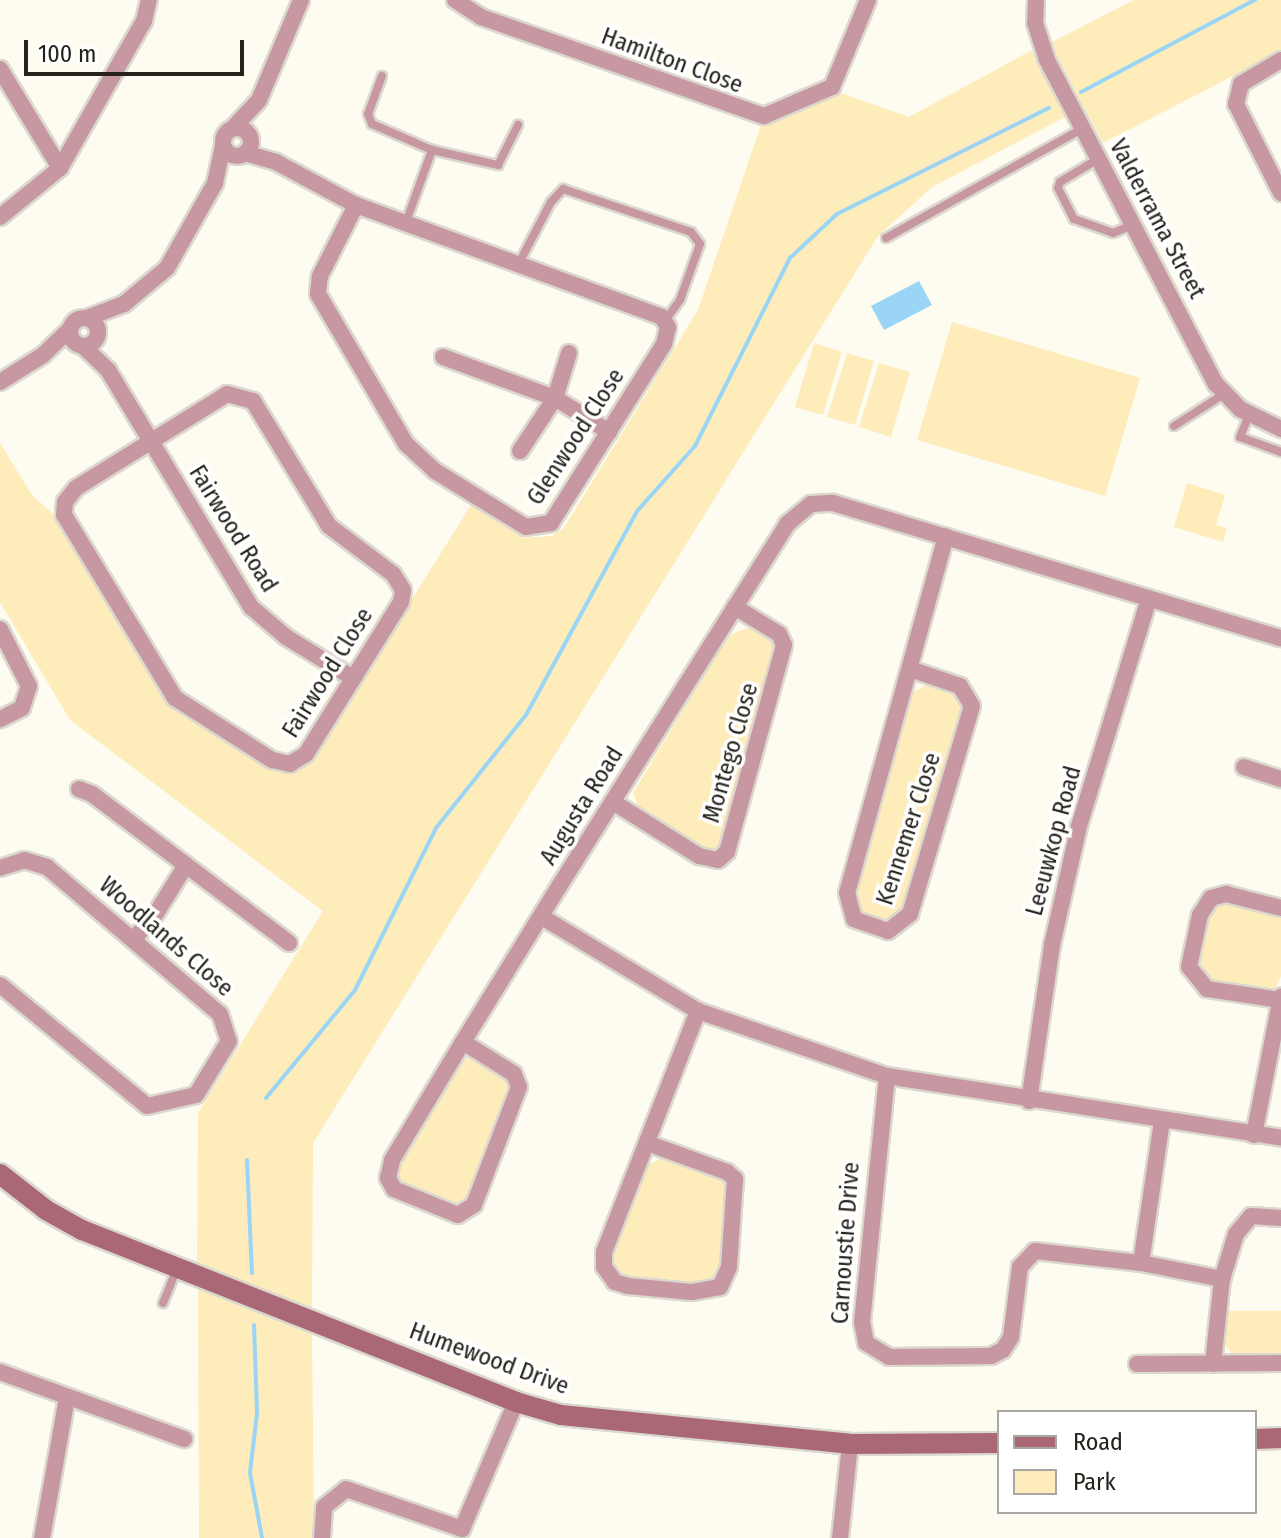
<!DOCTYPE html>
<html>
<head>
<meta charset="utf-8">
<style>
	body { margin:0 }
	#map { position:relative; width:1281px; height:1538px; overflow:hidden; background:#fefbf0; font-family:"Fira Sans Condensed",sans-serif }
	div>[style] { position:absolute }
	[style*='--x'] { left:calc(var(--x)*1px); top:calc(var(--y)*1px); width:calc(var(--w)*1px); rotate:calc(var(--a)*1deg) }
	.green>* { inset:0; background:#feecbb }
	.water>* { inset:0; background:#9ad5f6 }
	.stream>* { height:4px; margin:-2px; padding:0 2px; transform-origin:2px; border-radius:2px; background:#9ad5f6 }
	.roads { filter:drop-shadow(2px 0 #dbd8ce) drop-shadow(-2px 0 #dbd8ce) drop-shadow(0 2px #dbd8ce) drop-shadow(0 -2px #dbd8ce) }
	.lane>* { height:8px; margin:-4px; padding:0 4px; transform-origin:4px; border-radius:4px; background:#c798a1 }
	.street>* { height:16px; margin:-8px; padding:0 8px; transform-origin:8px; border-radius:8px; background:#c798a1 }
	.street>.ring { margin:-8px; padding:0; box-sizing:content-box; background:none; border:16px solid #c798a1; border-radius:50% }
	.secondary>* { height:20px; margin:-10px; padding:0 10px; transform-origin:10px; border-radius:10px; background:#aa6876 }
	span { translate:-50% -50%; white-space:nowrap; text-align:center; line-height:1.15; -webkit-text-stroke:7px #fff; paint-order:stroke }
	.street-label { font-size:24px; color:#25221c }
	.legend { position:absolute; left:997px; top:1410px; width:260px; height:104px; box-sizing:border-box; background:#fff; border:2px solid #a8a7a4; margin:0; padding:10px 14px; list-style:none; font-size:24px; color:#25221c }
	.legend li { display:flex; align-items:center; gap:16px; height:40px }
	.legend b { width:40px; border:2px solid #a8a7a4 }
	.scale { position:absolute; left:24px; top:40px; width:220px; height:36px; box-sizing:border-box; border:4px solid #25221c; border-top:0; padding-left:10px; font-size:24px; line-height:28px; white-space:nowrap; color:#25221c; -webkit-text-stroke:6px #fff; paint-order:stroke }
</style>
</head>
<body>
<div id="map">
	<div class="green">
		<i style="clip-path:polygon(1134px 0,1281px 0,1281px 51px,1103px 143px,1050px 43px)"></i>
		<i style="clip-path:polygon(1032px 50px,1065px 117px,932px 187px,878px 236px,313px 1143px,312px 1308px,197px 1263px,198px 1113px,323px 911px,70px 720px,0 602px,0 443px,32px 495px,59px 519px,171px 705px,273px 769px,298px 770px,310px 762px,471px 505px,524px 538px,552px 536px,563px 529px,698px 310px,762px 122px,838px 92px,909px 117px)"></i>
		<i style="clip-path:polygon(952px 322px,1140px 378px,1105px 496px,917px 440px)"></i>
		<i style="clip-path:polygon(814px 343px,842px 352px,823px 415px,795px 407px)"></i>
		<i style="clip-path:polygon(847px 353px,874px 361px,855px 425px,827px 417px)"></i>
		<i style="clip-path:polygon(879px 363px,910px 372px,891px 437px,859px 427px)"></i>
		<i style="clip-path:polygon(1187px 483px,1225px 495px,1216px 525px,1227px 528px,1223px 542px,1174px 527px)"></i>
		<i style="clip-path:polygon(749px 627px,770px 637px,776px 648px,722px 848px,711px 852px,640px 811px,633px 793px,728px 636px)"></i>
		<i style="clip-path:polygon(930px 683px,957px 692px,965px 704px,901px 915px,887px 923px,864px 917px,854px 894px,910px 694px)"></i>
		<i style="clip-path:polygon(1217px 900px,1281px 914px,1281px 976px,1275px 989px,1261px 993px,1205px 981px,1193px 964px,1204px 919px)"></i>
		<i style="clip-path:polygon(469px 1057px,511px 1078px,513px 1085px,474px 1198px,455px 1209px,396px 1185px,396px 1163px,455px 1066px)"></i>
		<i style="clip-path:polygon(663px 1157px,729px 1184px,721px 1273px,705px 1287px,625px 1279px,611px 1267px,610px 1257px,645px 1167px)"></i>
		<i style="clip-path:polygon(198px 1289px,312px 1335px,314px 1538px,199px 1538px)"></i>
		<i style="clip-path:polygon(1227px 1311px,1281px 1311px,1281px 1357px,1233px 1355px,1224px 1344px)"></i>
	</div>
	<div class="water">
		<i style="clip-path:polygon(919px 281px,932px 305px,884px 330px,871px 306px)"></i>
	</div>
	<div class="stream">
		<i style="--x:1081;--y:92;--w:197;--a:-27.9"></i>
		<i style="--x:266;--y:1098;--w:140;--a:-50.5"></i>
		<i style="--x:355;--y:990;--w:181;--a:-63.4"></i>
		<i style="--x:436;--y:828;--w:144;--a:-51.5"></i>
		<i style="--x:526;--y:715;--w:234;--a:-61.4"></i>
		<i style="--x:638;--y:510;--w:86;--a:-48.3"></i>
		<i style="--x:695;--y:446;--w:211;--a:-63.2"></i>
		<i style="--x:790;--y:258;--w:64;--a:-43.1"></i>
		<i style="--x:837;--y:214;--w:237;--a:-26.6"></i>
		<i style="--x:247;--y:1160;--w:113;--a:87.5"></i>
		<i style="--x:254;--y:1325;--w:88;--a:88"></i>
		<i style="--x:257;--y:1413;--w:60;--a:96.7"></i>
		<i style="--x:250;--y:1473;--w:66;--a:79.5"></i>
	</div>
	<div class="roads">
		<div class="lane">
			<i style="--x:382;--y:76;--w:40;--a:110.2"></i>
			<i style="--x:368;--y:114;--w:11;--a:68"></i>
			<i style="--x:372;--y:124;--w:65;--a:23.4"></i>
			<i style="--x:432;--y:150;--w:68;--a:12.8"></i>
			<i style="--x:498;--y:165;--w:45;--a:-63.4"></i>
			<i style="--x:1098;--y:159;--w:44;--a:148.8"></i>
			<i style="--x:1060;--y:182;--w:6;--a:108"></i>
			<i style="--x:1058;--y:188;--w:35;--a:63"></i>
			<i style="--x:1074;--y:219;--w:41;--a:19.7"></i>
			<i style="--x:1113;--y:233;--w:22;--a:-22"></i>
			<i style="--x:406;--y:222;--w:77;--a:-70.1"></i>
			<i style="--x:886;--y:238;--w:224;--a:-29.1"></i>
			<i style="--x:519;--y:263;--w:69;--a:-62.3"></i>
			<i style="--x:551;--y:202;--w:18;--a:-47"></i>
			<i style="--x:563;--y:189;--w:135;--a:18.6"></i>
			<i style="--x:691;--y:232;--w:15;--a:53"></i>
			<i style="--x:700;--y:244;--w:59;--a:109.7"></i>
			<i style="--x:680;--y:300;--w:26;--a:126"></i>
			<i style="--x:1249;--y:415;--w:24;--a:112"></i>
			<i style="--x:1240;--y:437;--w:44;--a:20.1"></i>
			<i style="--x:1174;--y:426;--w:59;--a:-32.6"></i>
			<i style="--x:163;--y:1303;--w:37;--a:-68"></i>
		</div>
		<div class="street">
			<i style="--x:455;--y:0;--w:31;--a:33"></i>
			<i style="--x:481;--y:17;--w:300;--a:19.3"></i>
			<i style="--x:764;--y:116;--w:74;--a:-23.1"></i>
			<i style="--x:832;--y:87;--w:94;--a:-67.5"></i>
			<i style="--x:1036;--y:0;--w:23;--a:92"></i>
			<i style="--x:1035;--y:23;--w:39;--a:72"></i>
			<i style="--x:1047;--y:60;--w:365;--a:62.5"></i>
			<i style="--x:1216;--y:384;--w:35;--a:46"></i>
			<i style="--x:1240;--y:409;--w:46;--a:26"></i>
			<i style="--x:1281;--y:60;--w:47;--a:149"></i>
			<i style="--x:1241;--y:84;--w:21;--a:104"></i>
			<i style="--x:1236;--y:104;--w:100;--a:63.2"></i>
			<i style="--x:0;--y:69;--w:116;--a:58.8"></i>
			<i class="ring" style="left:223px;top:128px;width:12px;height:12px"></i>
			<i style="--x:233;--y:128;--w:38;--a:-47"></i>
			<i style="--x:259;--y:100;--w:108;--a:-67.2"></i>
			<i style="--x:245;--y:153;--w:32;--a:16"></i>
			<i style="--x:276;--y:162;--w:91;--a:28.3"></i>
			<i style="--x:356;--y:205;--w:326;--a:20.1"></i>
			<i style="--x:662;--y:317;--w:12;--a:59"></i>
			<i style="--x:668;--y:327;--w:17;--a:103"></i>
			<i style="--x:664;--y:344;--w:212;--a:122.3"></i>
			<i style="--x:551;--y:523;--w:25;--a:171"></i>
			<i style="--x:526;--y:527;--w:107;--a:-148.4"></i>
			<i style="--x:435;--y:471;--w:40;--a:-137"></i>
			<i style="--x:406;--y:444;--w:174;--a:-120.4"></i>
			<i style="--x:318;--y:294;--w:18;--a:-84"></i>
			<i style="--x:320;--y:276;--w:80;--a:-63.1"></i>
			<i style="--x:0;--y:217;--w:77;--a:-39.2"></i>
			<i style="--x:60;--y:168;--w:169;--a:-60.3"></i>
			<i style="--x:144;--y:21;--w:22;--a:-77"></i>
			<i style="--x:87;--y:318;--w:40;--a:-21"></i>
			<i style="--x:124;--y:304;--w:56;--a:-39.9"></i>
			<i style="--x:167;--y:268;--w:98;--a:-60.5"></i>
			<i style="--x:215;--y:183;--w:38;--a:-78"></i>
			<i class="ring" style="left:70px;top:318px;width:12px;height:12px"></i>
			<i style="--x:83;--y:346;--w:35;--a:44"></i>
			<i style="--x:108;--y:370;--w:277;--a:58.9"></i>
			<i style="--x:251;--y:607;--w:46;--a:40.6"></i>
			<i style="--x:286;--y:637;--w:79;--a:31.5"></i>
			<i style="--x:443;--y:357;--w:119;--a:20.1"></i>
			<i style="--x:555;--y:398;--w:64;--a:32.2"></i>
			<i style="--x:0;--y:382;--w:51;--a:-32.1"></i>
			<i style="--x:43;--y:355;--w:39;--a:-44"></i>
			<i style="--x:227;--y:394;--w:27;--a:15"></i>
			<i style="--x:253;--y:401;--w:146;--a:58.7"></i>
			<i style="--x:329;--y:526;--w:80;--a:36.9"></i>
			<i style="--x:393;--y:574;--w:19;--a:58"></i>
			<i style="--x:403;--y:590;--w:12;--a:99"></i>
			<i style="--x:401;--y:602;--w:179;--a:122"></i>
			<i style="--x:306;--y:754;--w:19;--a:148"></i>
			<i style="--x:290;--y:764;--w:18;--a:-167"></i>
			<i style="--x:272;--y:760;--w:115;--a:-147.4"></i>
			<i style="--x:175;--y:698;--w:214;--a:-121.2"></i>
			<i style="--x:64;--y:515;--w:13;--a:-86"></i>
			<i style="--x:65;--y:502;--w:18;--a:-52"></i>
			<i style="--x:76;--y:488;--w:178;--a:-31.9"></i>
			<i style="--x:520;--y:451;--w:64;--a:-56.6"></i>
			<i style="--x:555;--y:398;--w:47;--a:-72.7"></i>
			<i style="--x:0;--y:629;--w:64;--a:63"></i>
			<i style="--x:29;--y:686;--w:23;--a:108"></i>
			<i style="--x:22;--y:708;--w:25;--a:153"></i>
			<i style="--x:910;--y:669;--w:53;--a:18.8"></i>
			<i style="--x:960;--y:686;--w:23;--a:59"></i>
			<i style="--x:972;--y:706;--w:217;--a:106.6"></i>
			<i style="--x:910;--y:914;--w:28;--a:142"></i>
			<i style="--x:888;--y:931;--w:36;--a:-161"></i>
			<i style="--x:854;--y:919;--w:27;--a:-105"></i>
			<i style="--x:847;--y:893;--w:370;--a:-74.5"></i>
			<i style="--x:1244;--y:767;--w:39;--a:18"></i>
			<i style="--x:79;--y:789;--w:14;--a:21"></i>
			<i style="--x:92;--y:794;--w:247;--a:37.1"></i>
			<i style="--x:613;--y:802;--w:102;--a:32.1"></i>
			<i style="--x:699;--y:856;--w:19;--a:12"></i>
			<i style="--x:718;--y:860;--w:12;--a:-42"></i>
			<i style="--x:727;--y:852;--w:215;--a:-74.6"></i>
			<i style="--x:784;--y:645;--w:12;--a:-114"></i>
			<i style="--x:779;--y:634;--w:52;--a:-148.5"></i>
			<i style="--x:0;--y:868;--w:25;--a:-18"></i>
			<i style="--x:24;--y:860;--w:24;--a:17"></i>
			<i style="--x:47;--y:867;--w:227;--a:40.4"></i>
			<i style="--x:220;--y:1014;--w:28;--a:72"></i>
			<i style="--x:229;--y:1041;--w:63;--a:121.4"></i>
			<i style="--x:196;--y:1095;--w:50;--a:167.3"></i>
			<i style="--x:147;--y:1106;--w:190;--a:-140.5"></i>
			<i style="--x:542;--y:917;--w:182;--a:31.1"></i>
			<i style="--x:698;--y:1011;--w:200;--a:19"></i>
			<i style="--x:887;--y:1076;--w:399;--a:8.9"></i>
			<i style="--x:133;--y:940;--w:33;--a:-49"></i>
			<i style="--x:155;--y:915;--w:59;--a:-58.2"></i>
			<i style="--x:1280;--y:1000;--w:74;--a:-171.4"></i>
			<i style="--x:1207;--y:989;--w:28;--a:-129"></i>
			<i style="--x:1189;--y:967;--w:53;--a:-78.1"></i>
			<i style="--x:1200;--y:915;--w:20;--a:-57"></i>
			<i style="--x:1211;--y:898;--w:16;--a:-15"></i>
			<i style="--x:1226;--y:894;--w:57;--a:14.3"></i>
			<i style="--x:463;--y:1042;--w:60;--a:32.1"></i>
			<i style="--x:514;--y:1074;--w:14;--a:69"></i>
			<i style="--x:519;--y:1087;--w:126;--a:110.9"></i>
			<i style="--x:474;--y:1205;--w:19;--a:148"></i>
			<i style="--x:458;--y:1215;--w:69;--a:-157.9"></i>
			<i style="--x:394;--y:1189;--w:13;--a:-119"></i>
			<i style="--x:388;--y:1178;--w:18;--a:-77"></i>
			<i style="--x:392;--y:1160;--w:138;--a:-59"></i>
			<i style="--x:463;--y:1042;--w:185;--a:-58.3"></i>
			<i style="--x:560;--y:885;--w:426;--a:-57.8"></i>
			<i style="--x:787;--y:524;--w:31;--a:-40"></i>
			<i style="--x:811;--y:504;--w:22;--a:-3"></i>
			<i style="--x:833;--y:503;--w:468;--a:16.8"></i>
			<i style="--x:887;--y:1076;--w:247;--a:95.8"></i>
			<i style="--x:862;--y:1322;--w:21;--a:79"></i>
			<i style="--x:866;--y:1343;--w:27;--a:31"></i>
			<i style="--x:889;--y:1357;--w:102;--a:-0.6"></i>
			<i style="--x:991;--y:1356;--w:13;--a:-27"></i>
			<i style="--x:1003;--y:1350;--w:15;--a:-58"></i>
			<i style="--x:1011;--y:1337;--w:71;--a:-82.7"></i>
			<i style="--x:1020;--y:1267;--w:22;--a:-47"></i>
			<i style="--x:1035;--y:1251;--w:107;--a:6.5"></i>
			<i style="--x:1141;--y:1263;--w:144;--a:-81.6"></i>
			<i style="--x:1029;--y:1101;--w:158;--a:-81.6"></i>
			<i style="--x:1052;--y:945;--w:122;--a:-77.2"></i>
			<i style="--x:1079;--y:826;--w:238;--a:-72.9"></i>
			<i style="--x:1254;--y:1135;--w:141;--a:-78.9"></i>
			<i style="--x:647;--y:1143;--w:85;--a:19.9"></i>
			<i style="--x:727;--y:1172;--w:11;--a:41"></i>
			<i style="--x:735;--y:1179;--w:88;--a:93.9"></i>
			<i style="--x:729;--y:1267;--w:22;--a:114"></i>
			<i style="--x:720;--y:1287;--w:29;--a:170"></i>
			<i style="--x:691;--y:1292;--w:63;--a:-174.6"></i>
			<i style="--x:628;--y:1286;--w:14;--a:-163"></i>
			<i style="--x:615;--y:1282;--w:19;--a:-126"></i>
			<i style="--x:604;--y:1267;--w:15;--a:-90"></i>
			<i style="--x:604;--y:1252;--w:259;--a:-68.7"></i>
			<i style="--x:1141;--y:1263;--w:83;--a:11.2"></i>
			<i style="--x:1137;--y:1364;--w:144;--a:-0.4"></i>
			<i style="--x:1213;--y:1364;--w:85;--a:-84"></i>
			<i style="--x:1222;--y:1279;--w:47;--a:-72.7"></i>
			<i style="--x:1236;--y:1234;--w:23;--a:-50"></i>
			<i style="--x:1251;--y:1216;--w:30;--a:4"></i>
			<i style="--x:0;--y:1372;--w:196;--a:20"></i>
			<i style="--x:42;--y:1538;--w:142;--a:-79.9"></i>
			<i style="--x:322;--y:1538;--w:31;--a:-86"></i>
			<i style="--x:324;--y:1507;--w:28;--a:-39"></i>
			<i style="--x:346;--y:1489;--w:123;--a:19"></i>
			<i style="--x:462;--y:1529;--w:138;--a:-67"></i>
			<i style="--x:840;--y:1538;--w:95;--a:-83.9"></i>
		</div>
		<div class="secondary">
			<i style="--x:0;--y:1174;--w:58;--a:38"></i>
			<i style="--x:46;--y:1210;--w:41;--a:29.1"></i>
			<i style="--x:82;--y:1230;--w:467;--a:21.6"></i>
			<i style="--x:516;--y:1402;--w:47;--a:16.1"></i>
			<i style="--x:561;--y:1415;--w:290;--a:5.7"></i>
			<i style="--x:850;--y:1444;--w:149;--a:-0.4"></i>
			<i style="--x:1255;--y:1439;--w:26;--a:-2"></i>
		</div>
	</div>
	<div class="street-label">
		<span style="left:672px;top:61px;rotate:20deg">Hamilton Close</span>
		<span style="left:1157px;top:219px;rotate:62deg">Valderrama Street</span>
		<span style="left:576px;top:437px;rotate:-57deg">Glenwood Close</span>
		<span style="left:233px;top:529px;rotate:58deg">Fairwood Road</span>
		<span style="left:328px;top:673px;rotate:-58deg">Fairwood Close</span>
		<span style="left:731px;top:753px;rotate:-74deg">Montego Close</span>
		<span style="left:582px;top:806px;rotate:-58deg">Augusta Road</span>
		<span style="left:909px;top:829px;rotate:-72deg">Kennemer Close</span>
		<span style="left:1054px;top:841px;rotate:-75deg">Leeuwkop Road</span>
		<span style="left:166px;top:937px;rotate:41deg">Woodlands Close</span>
		<span style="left:846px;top:1243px;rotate:-86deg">Carnoustie Drive</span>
		<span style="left:489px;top:1359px;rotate:20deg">Humewood Drive</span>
	</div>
	<ul class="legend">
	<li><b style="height:10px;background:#aa6876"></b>Road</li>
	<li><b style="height:22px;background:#feecbb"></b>Park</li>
	</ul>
	<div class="scale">100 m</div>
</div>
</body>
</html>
